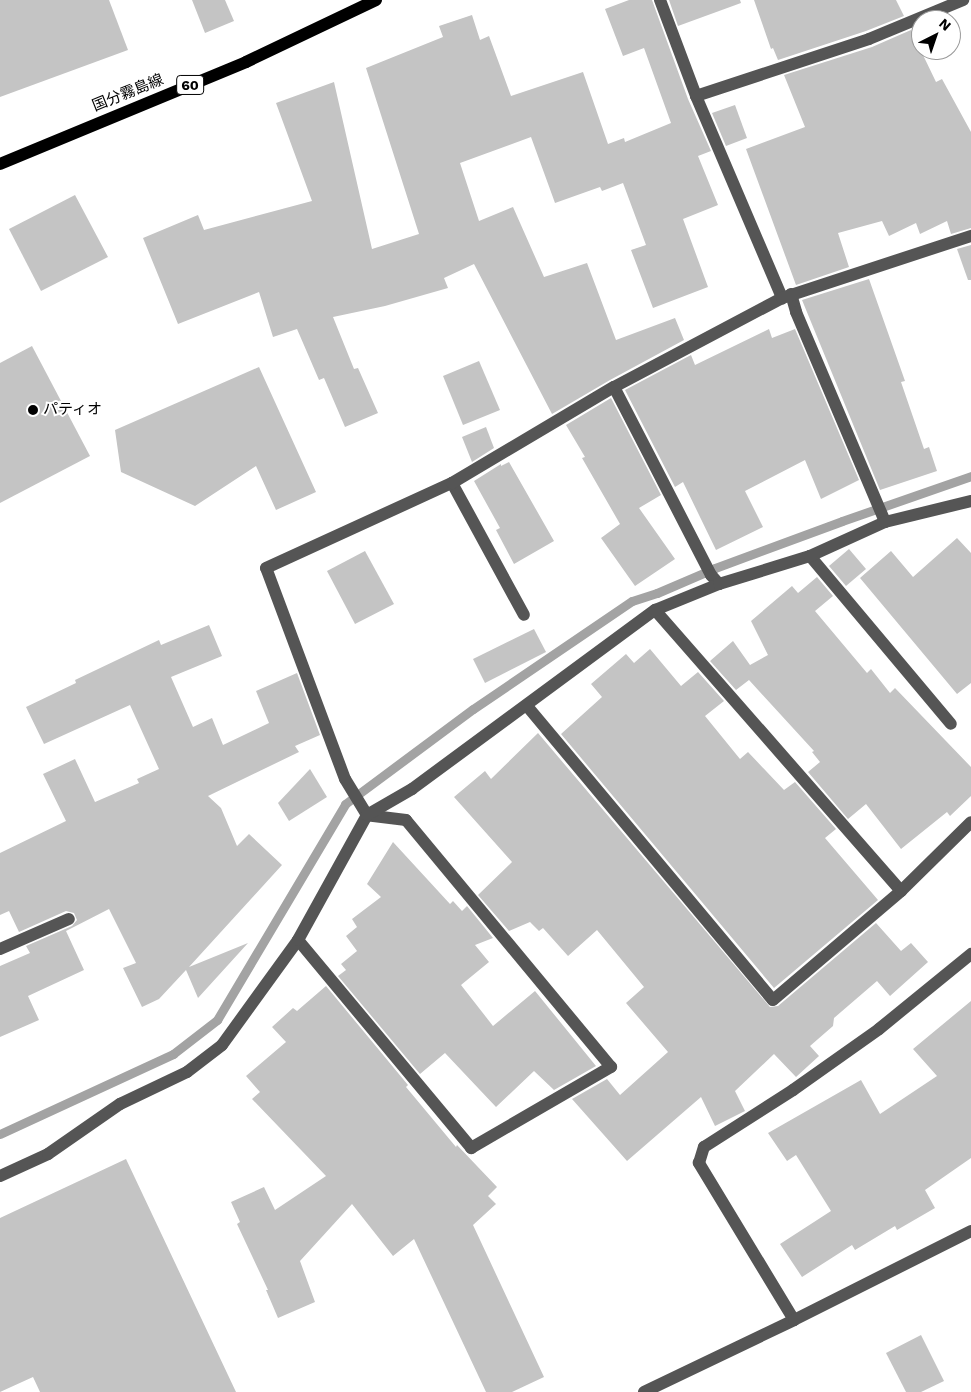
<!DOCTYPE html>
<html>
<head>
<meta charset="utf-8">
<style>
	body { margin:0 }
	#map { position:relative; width:971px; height:1392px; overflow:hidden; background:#fff; font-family:"Work Sans","Noto Sans JP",sans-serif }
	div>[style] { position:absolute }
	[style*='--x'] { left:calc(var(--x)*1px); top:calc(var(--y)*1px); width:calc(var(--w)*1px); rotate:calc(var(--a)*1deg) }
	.stream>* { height:9px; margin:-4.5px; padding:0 4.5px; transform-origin:4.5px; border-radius:4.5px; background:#a3a3a3 }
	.building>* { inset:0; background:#c4c4c4 }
	.minor>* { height:12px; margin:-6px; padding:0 6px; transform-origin:6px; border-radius:6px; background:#555 }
	.major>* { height:12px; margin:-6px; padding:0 6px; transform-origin:6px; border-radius:6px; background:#000 }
	.dots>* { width:14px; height:14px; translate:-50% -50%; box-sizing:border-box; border:2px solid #fff; border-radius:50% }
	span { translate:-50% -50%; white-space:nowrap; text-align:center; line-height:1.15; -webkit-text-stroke:4px #fff; paint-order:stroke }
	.shield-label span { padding:1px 4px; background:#fff; border:1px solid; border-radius:4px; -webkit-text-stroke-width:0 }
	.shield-label { font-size:14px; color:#000; font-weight:700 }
	.street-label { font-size:15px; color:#000 }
	.poi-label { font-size:15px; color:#000 }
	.left { translate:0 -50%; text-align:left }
	.north { position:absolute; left:911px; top:10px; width:50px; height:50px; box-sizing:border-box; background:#fff; border:1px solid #999; border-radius:50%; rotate:41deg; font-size:14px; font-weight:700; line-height:20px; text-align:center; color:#000 }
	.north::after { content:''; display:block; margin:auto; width:18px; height:22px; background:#000; clip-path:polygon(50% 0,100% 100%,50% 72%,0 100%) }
</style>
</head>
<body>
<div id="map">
	<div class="stream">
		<i style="--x:0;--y:1134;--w:191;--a:-24.8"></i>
		<i style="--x:173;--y:1054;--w:56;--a:-37.7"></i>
		<i style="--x:217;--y:1020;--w:251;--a:-59.3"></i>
		<i style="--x:345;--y:804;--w:159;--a:-36.6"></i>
		<i style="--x:473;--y:709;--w:192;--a:-34.2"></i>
		<i style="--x:632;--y:601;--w:26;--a:-18"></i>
		<i style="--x:657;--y:593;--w:63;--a:-23.3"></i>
		<i style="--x:715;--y:568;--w:135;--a:-20.3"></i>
		<i style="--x:842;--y:521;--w:137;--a:-19.2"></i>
	</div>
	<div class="building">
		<i style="clip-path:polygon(0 0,109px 0,128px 50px,0 97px)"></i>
		<i style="clip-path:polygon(192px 0,225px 0,234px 21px,205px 33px)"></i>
		<i style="clip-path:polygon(629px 0,652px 0,688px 99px,711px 151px,698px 156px,718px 205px,683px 219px,708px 287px,653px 308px,631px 250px,646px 245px,623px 183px,602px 191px,600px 187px,555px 203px,531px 137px,460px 163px,479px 221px,513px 207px,544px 277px,587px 263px,616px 340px,675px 318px,684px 340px,610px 380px,552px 414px,474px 264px,444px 278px,448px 288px,385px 306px,333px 317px,354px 369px,358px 368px,378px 413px,345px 427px,324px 378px,319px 380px,297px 329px,273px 337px,259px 292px,178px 324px,143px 238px,198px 215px,204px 230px,312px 201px,276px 103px,334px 82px,372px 249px,419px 234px,366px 68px,443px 37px,439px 26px,472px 15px,480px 40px,489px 36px,511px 96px,583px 72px,608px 144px,624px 138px,625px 142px,671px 123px,644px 48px,623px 56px,605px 9px)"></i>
		<i style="clip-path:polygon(669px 0,740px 0,741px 3px,678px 26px)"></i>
		<i style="clip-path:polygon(754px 0,896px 0,904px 16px,866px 31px,778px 60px,773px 48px,771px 49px)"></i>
		<i style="clip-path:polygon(911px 30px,936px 82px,942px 79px,971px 132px,971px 228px,951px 234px,947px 221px,920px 234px,916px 223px,889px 236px,882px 221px,838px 233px,849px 267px,796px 285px,746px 149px,805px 127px,784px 75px,872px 47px)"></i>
		<i style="clip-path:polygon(735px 105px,747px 138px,726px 146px,712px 113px)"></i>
		<i style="clip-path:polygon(75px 195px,108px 257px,41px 291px,9px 229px)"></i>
		<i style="clip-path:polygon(971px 245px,971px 280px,968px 280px,957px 249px)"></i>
		<i style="clip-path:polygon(869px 279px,905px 381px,901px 382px,924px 449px,929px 447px,937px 471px,880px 490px,802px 300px)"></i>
		<i style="clip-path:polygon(769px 329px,772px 338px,795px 329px,859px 480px,821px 499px,805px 460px,745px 491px,763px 527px,716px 550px,683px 482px,675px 487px,625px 390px,691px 355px,695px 365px)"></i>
		<i style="clip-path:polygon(32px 346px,90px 456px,0 503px,0 363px)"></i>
		<i style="clip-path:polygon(479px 361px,500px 410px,463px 425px,443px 376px)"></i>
		<i style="clip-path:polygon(259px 367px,316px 492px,276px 510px,256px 466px,195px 506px,121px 472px,115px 430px)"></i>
		<i style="clip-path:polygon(611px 398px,661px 495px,639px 508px,675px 559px,635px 586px,601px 538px,620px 524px,582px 458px,585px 457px,566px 425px)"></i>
		<i style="clip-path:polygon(486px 427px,494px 448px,472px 462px,462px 437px)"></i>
		<i style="clip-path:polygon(509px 462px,554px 541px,514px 564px,496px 530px,500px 528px,474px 481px,501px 464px,501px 466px)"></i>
		<i style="clip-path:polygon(957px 538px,971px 553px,971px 683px,957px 694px,860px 578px,891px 551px,913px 577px)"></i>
		<i style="clip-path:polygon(849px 549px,866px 569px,846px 586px,829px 566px)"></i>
		<i style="clip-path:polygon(365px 551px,394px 604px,355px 624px,327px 571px)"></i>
		<i style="clip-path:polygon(817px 577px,833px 596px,815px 611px,867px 673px,871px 669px,890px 693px,895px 688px,971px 767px,971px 796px,950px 816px,947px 812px,901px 849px,866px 804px,848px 819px,808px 772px,820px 762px,812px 752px,814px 751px,749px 680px,736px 690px,710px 661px,733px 641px,750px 665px,768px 655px,751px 621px,792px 586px,798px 593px)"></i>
		<i style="clip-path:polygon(209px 625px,222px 656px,171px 677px,193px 727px,212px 718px,223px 745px,269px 723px,256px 691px,297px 673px,320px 735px,295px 746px,299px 752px,208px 796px,221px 808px,237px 846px,249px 834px,282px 865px,189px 967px,248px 943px,198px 998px,186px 970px,159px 999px,142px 1007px,123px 968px,136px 963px,109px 909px,66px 931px,84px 970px,28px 996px,39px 1020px,0 1037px,0 966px,30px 953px,26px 946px,72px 926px,77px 920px,74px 913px,66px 911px,19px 932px,9px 911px,0 915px,0 853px,66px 821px,43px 774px,75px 759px,95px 802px,139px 783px,137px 779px,159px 769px,130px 705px,44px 744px,26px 707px,76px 683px,75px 680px,159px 640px,161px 645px)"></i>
		<i style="clip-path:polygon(534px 629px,546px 652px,485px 683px,473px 659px)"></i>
		<i style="clip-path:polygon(650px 649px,681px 686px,698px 672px,724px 701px,705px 716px,740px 759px,748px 752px,784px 790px,795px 782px,836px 829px,825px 838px,878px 900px,774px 988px,561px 734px,602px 697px,591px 684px,626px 654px,634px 663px)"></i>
		<i style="clip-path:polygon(538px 733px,770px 1007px,778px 1006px,876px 923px,901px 951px,911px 943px,928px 962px,890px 996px,877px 981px,834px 1018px,833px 1026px,810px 1046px,819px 1056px,796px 1077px,774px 1054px,735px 1091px,745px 1111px,715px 1126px,701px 1097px,627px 1161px,572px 1099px,607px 1079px,620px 1095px,668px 1052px,626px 1003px,644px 987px,597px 930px,568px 956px,543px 928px,539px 931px,530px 922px,509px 931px,478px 895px,512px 862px,454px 797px,485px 771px,491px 779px)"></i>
		<i style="clip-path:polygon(310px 769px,327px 797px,289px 821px,278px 803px)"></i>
		<i style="clip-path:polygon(393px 842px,450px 904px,453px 901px,462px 911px,467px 906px,493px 938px,475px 945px,489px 962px,461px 985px,493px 1026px,535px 991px,596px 1066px,554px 1090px,534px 1071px,496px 1107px,445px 1053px,420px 1074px,338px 976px,346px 970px,341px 964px,357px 951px,346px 936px,357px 927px,352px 919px,381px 897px,367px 884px)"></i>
		<i style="clip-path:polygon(326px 986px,408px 1085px,406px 1087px,456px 1147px,457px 1145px,497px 1187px,488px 1196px,496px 1204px,473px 1225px,544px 1377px,512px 1392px,486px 1392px,414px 1239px,393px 1256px,352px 1204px,300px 1261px,315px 1302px,278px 1318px,266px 1290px,268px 1290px,237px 1224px,240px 1222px,231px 1202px,264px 1187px,275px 1210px,326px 1176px,252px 1099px,260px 1092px,246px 1076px,286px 1042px,272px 1027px,293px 1008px,297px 1011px)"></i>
		<i style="clip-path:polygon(971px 1001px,971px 1158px,925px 1190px,935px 1208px,897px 1230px,895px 1226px,855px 1250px,852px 1245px,802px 1277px,780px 1244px,831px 1211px,796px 1155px,787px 1161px,768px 1133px,861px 1080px,880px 1114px,937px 1076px,913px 1049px)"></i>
		<i style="clip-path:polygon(126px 1159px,236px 1392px,40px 1392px,33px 1377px,0 1392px,0 1218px)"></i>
		<i style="clip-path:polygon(921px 1335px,944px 1381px,921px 1392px,906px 1392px,886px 1353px)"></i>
	</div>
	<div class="minor">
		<i style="--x:660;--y:0;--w:103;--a:69.4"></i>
		<i style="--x:696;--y:96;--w:220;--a:66.9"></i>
		<i style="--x:696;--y:96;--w:182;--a:-18.2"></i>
		<i style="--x:869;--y:39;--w:102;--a:-22.5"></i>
		<i style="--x:791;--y:294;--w:19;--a:74"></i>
		<i style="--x:796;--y:312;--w:228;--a:67"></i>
		<i style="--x:614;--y:387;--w:212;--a:62.7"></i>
		<i style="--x:711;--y:575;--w:12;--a:48"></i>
		<i style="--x:452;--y:483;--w:150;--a:61.4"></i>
		<i style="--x:810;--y:556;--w:219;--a:50"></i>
		<i style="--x:527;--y:706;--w:383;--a:50.1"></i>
		<i style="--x:773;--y:1000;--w:168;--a:-40.4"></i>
		<i style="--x:901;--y:891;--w:373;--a:-131.2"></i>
		<i style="--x:901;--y:891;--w:98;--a:-44.6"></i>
		<i style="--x:298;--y:940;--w:271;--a:50.2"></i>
		<i style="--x:471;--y:1148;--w:162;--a:-30.1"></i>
		<i style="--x:611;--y:1067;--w:321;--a:-129.7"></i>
		<i style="--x:406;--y:820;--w:39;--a:-173"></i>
		<i style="--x:367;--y:815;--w:42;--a:-121.4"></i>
		<i style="--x:345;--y:779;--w:225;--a:-110.5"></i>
		<i style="--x:266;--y:568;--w:205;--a:-24.6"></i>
		<i style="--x:452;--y:483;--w:188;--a:-30.7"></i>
		<i style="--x:614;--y:387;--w:190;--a:-27.9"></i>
		<i style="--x:782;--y:298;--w:199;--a:-18.2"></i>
		<i style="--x:0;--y:949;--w:75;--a:-23.5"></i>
		<i style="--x:0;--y:1176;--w:53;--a:-24.6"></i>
		<i style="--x:48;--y:1154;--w:88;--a:-34.8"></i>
		<i style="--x:120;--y:1104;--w:74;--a:-25.5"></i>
		<i style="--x:187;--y:1072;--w:44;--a:-37.6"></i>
		<i style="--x:222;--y:1045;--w:130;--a:-54.1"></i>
		<i style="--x:298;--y:940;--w:143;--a:-61.1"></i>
		<i style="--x:367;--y:815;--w:52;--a:-30"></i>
		<i style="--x:412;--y:789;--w:302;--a:-36.4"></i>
		<i style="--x:655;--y:610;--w:69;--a:-22.1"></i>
		<i style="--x:719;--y:584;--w:95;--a:-17.1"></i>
		<i style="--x:810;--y:556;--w:82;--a:-24.4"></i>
		<i style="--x:885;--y:522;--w:89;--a:-13.7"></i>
		<i style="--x:794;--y:1320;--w:184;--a:-121.2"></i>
		<i style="--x:699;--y:1163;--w:17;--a:-73"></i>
		<i style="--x:704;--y:1147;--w:106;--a:-32.6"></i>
		<i style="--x:793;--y:1090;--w:105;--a:-35.3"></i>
		<i style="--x:879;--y:1029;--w:119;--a:-39.2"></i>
		<i style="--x:644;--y:1392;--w:166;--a:-25.6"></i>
		<i style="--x:794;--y:1320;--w:198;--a:-26.7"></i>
	</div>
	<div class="major">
		<i style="--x:0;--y:164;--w:266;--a:-22.5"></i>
		<i style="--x:246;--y:62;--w:144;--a:-25.5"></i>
	</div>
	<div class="dots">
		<i style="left:33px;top:410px;background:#000"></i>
	</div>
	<div class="shield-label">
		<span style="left:190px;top:85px">60</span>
	</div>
	<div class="street-label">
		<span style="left:128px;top:93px;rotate:-22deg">国分霧島線</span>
	</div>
	<div class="poi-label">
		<span class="left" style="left:43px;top:410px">パティオ</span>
	</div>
	<div class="north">N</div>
</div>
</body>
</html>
